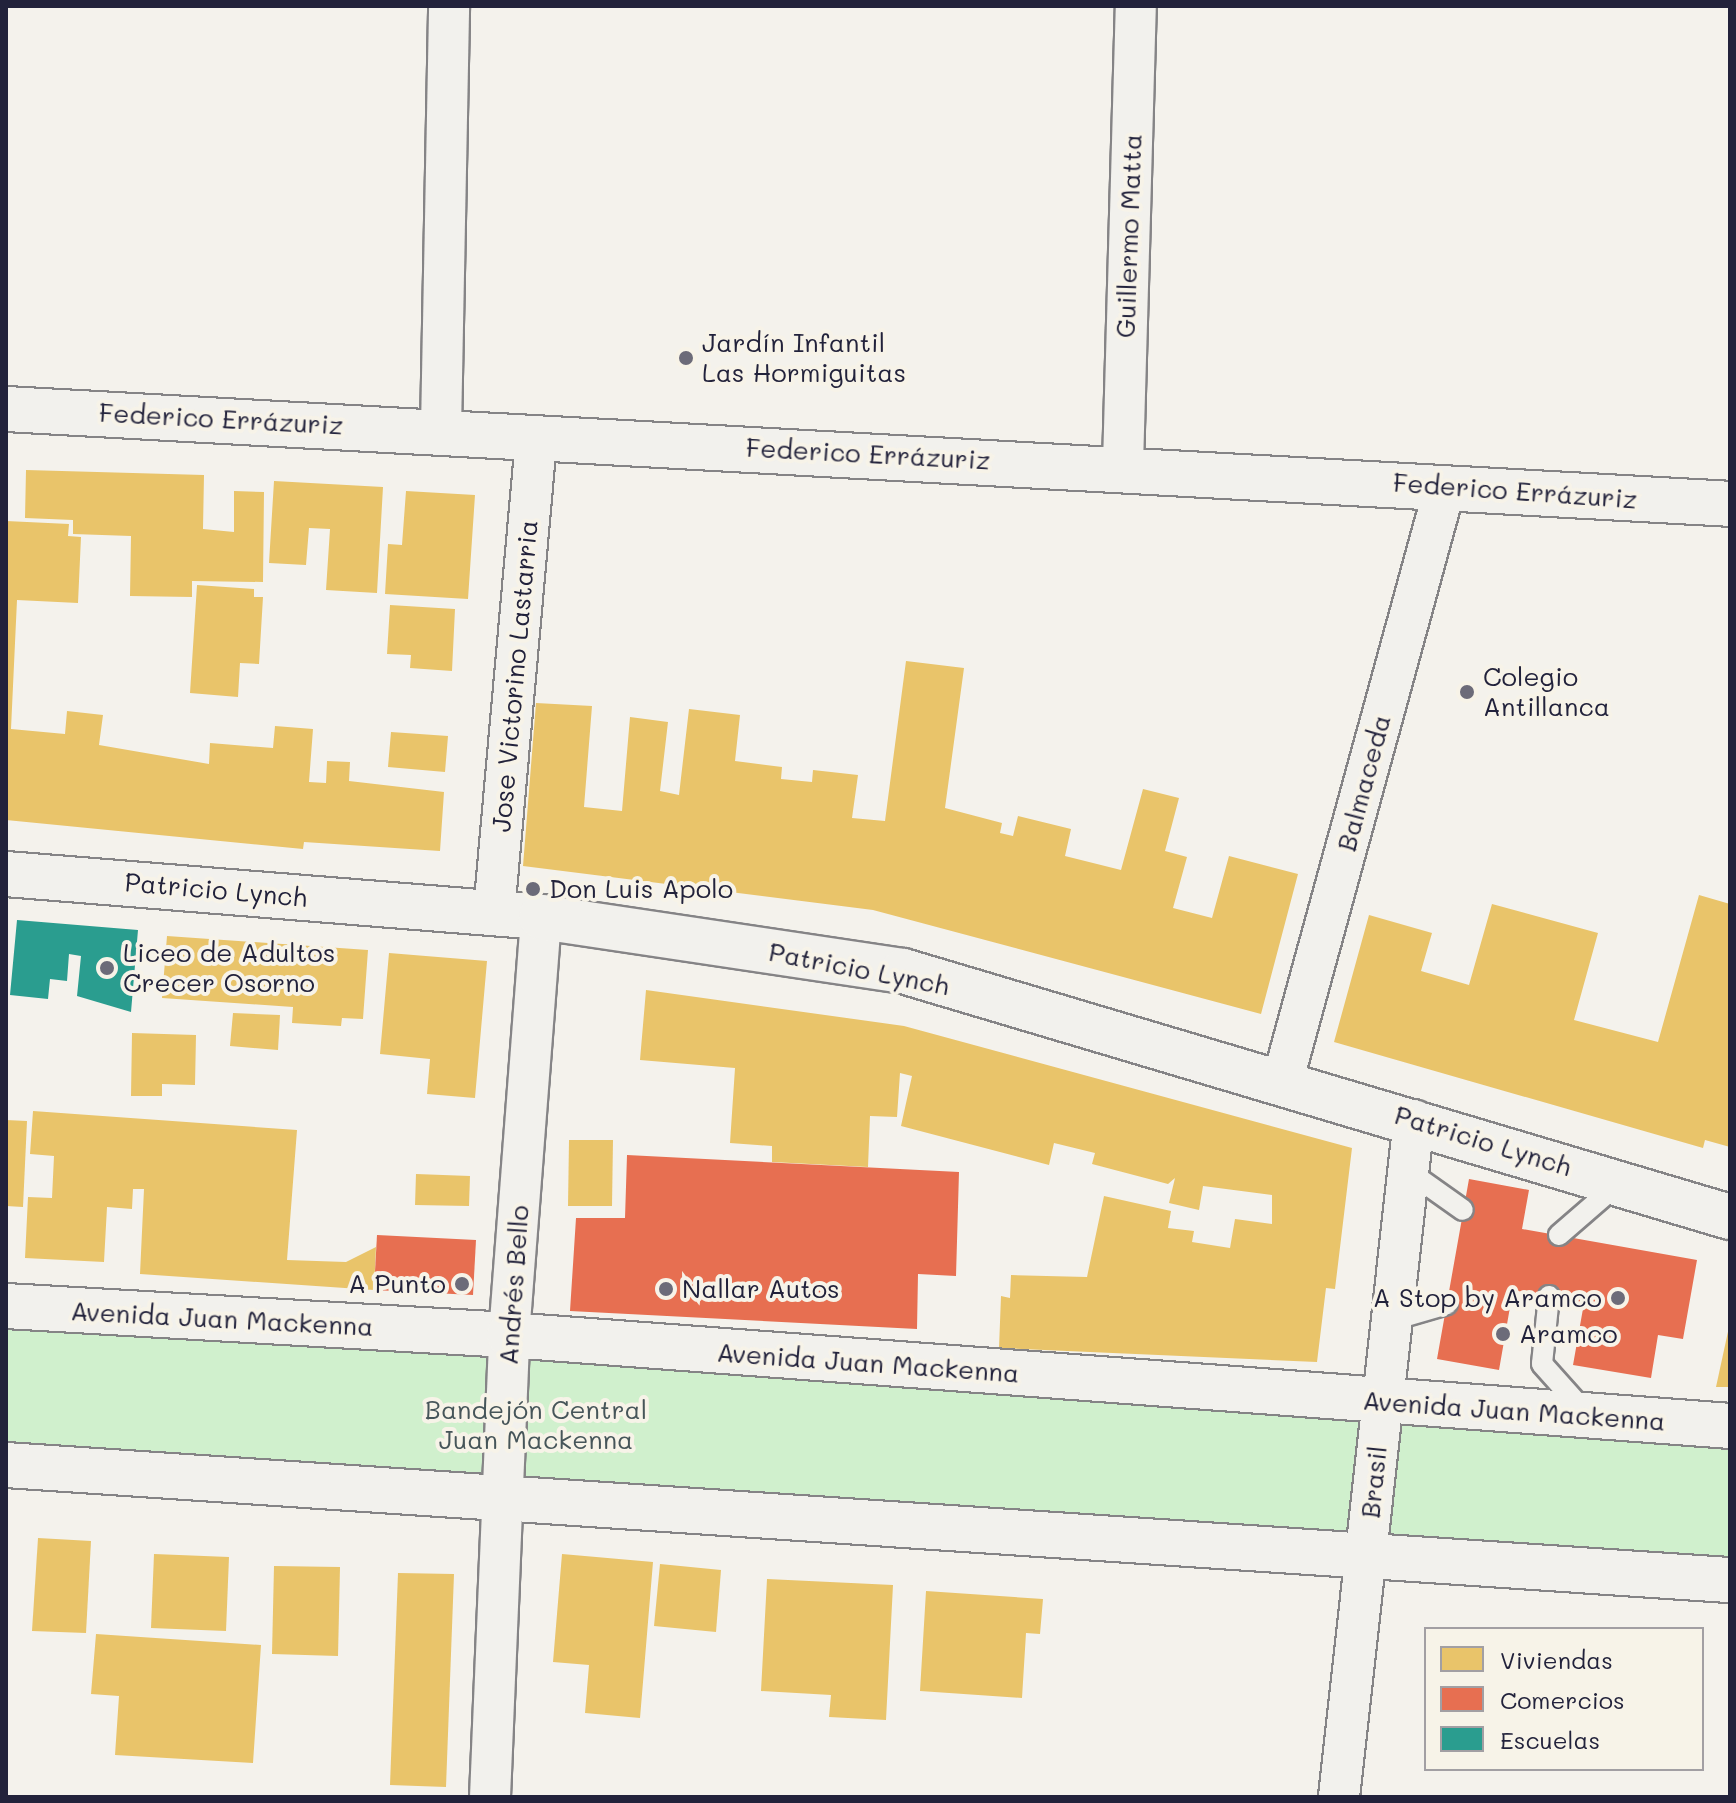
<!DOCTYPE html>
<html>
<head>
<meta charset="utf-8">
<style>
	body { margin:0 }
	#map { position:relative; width:1736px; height:1803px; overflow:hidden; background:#f4f2ec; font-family:Mali,sans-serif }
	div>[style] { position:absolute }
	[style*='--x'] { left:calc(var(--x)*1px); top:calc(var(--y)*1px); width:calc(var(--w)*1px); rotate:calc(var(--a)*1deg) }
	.green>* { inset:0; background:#d0f0cd }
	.homes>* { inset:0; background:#e9c46a }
	.shops>* { inset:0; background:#e76f51 }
	.schools>* { inset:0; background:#2a9d8f }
	.roads { filter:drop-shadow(2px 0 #858486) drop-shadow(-2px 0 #858486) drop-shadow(0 2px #858486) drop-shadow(0 -2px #858486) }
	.lane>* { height:20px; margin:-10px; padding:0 10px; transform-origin:10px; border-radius:10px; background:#f2f1ed }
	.street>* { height:40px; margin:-20px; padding:0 20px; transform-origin:20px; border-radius:20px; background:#f2f1ed }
	.secondary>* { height:44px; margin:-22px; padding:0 22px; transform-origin:22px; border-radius:22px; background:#f2f1ed }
	.primary>* { height:44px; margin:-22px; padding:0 22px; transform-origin:22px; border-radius:22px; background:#f2f1ed }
	.dots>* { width:22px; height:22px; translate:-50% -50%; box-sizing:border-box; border:4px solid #f7f3e8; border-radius:50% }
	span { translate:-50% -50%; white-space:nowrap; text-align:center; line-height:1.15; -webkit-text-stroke:8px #f7f3e8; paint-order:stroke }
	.street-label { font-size:26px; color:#22223b }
	.poi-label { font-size:26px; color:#22223b }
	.left { translate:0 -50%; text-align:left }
	.right { translate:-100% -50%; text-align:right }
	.park-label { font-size:26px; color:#465559 }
	.frame { position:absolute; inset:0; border:8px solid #22223b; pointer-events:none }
	.legend { position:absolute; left:1424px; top:1627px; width:280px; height:144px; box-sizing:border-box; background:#f7f3e8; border:2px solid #a29fa3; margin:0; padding:10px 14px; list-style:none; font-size:24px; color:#22223b }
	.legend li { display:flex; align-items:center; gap:16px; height:40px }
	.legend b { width:40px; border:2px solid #a29fa3 }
</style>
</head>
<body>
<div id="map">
	<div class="green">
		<i style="clip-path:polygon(6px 1319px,1730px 1437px,1730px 1569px,6px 1455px)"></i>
	</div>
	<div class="homes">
		<i style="clip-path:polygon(26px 470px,204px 475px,203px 529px,234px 532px,234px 491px,264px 492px,263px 582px,192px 581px,192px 597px,130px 596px,131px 536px,73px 534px,73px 520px,25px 518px)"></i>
		<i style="clip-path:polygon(274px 481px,383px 487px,377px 593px,326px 590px,330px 529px,309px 528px,306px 565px,269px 563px)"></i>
		<i style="clip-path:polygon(406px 491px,475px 495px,468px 599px,385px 594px,388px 544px,402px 545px)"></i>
		<i style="clip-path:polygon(6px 521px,69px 524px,68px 536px,81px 537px,78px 603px,17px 600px,11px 729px,65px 734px,67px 711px,103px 715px,99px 745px,209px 764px,210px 743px,273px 748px,275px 726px,313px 729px,309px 782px,326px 783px,327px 761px,350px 762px,349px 781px,444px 792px,440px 851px,304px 842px,303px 849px,6px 820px)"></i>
		<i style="clip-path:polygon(197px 585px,254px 589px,254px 597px,263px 597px,259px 664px,240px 663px,238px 697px,190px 693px)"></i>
		<i style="clip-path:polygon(390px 605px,455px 609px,452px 671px,410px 668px,411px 655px,387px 654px)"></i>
		<i style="clip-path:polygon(906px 661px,964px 668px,945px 808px,1002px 823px,1000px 833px,1013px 836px,1018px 816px,1071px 829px,1065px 856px,1121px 870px,1143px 789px,1179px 798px,1165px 851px,1187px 857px,1173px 908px,1212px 918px,1229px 856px,1298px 874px,1261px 1014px,873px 910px,523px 866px,536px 703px,592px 706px,584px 807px,622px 811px,630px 717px,668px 722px,660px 791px,679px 795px,689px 709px,740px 715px,735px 761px,782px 767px,781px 779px,812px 782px,813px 770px,858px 775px,852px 818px,885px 821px)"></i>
		<i style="clip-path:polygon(391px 732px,448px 736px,445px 772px,388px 767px)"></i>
		<i style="clip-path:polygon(1699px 895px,1730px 904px,1730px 1147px,1705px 1140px,1703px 1148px,1334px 1042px,1369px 915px,1432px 933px,1421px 971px,1469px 985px,1492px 904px,1598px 933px,1574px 1020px,1658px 1042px)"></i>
		<i style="clip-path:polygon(167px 936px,368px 950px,363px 1019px,342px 1018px,341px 1026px,292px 1023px,293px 1007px,162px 998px)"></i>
		<i style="clip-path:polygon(389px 953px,487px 961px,475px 1098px,427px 1094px,430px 1059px,380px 1054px)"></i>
		<i style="clip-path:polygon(646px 990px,904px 1026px,1352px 1148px,1335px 1289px,1326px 1288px,1317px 1362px,999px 1348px,1001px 1296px,1010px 1298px,1011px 1275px,1087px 1277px,1104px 1196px,1171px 1211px,1168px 1228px,1194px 1231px,1192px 1242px,1230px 1248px,1235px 1219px,1272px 1224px,1272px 1195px,1203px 1186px,1199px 1210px,1169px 1203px,1175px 1178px,1168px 1184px,1092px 1164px,1095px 1153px,1054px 1143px,1049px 1165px,901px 1126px,912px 1076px,900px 1073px,897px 1117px,870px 1116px,868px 1167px,772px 1162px,772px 1146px,730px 1143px,735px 1068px,640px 1060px)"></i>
		<i style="clip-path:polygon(233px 1013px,280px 1015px,278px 1050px,230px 1046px)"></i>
		<i style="clip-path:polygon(132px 1033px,196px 1035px,195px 1085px,162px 1084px,162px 1096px,131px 1096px)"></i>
		<i style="clip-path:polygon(33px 1111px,297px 1130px,287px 1260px,346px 1262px,376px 1247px,374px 1290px,140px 1274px,144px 1189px,133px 1189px,132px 1209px,107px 1207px,104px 1262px,25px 1258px,28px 1197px,52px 1198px,54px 1156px,30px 1154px)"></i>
		<i style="clip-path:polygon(6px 1120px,27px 1121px,23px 1207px,6px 1206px)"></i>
		<i style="clip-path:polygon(569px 1140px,613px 1140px,612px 1206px,568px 1206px)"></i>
		<i style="clip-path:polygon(416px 1174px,470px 1176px,469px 1206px,415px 1205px)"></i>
		<i style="clip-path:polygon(1729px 1327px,1730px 1387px,1716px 1387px)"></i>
		<i style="clip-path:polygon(38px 1538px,91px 1541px,86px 1633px,32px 1631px)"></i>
		<i style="clip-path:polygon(154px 1554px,229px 1557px,226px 1631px,151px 1628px)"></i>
		<i style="clip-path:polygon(562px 1554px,653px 1562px,640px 1718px,585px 1713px,589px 1665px,553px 1662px)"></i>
		<i style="clip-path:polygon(660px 1564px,721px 1570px,716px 1632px,654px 1626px)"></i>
		<i style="clip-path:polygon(274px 1566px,340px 1567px,338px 1656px,272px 1654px)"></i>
		<i style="clip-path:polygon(398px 1573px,454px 1574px,446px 1787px,390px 1785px)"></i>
		<i style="clip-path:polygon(767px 1579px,893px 1585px,886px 1720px,829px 1717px,831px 1695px,761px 1691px)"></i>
		<i style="clip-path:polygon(926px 1591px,1043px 1599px,1040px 1634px,1026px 1633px,1022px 1698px,920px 1691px)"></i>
		<i style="clip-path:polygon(96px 1634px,261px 1645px,253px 1763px,115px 1755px,119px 1696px,91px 1694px)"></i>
	</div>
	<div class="shops">
		<i style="clip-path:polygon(627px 1155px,959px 1172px,956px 1276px,918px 1274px,917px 1329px,570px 1311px,576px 1218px,625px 1218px)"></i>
		<i style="clip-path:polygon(1469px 1179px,1529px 1190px,1522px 1229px,1697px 1260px,1683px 1339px,1658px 1335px,1651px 1378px,1573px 1365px,1584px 1303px,1513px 1290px,1499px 1370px,1437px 1359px)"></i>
		<i style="clip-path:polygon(377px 1235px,476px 1240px,473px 1295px,374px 1290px)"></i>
	</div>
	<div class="schools">
		<i style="clip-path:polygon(17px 920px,138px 930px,131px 1012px,77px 996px,81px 956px,69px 954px,67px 981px,50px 979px,48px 999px,10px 995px)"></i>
	</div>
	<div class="roads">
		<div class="lane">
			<i style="--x:1408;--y:1171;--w:67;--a:35.3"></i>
			<i style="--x:1559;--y:1235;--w:79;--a:-40.9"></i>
			<i style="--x:1549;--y:1296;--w:68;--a:95.9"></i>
			<i style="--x:1542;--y:1364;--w:63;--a:48.2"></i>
			<i style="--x:1392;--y:1320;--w:57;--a:-16.2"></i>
		</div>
		<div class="street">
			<i style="--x:441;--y:429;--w:423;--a:-88.9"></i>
			<i style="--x:1123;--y:465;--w:459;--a:-88.4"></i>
			<i style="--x:494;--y:912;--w:474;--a:-84.9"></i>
			<i style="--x:1283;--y:1079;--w:614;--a:-74.7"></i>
			<i style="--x:490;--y:1797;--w:462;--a:-87.6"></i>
			<i style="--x:509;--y:1335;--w:419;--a:-85.6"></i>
			<i style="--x:1339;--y:1797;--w:681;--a:-83.68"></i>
		</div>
		<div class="secondary">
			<i style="--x:6;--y:409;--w:1727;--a:3.15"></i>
			<i style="--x:6;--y:874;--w:537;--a:4.6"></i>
			<i style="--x:541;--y:917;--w:366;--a:8.5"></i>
			<i style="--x:903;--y:971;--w:863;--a:16.57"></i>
		</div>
		<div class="primary">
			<i style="--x:6;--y:1306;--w:504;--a:3.3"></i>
			<i style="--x:509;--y:1335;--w:1224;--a:4.26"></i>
			<i style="--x:6;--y:1465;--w:1728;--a:3.82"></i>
		</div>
	</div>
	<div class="dots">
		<i style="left:686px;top:358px;background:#6c6b79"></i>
		<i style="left:1467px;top:692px;background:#6c6b79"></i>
		<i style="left:533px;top:889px;background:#6c6b79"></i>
		<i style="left:107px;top:968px;background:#6c6b79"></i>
		<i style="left:462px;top:1284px;background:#6c6b79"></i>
		<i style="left:666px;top:1289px;background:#6c6b79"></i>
		<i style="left:1618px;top:1298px;background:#6c6b79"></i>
		<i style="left:1503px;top:1334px;background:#6c6b79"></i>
	</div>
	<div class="street-label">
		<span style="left:1129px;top:236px;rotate:-88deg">Guillermo Matta</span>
		<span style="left:221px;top:419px;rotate:3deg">Federico Errázuriz</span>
		<span style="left:868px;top:454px;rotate:3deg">Federico Errázuriz</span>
		<span style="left:1515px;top:491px;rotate:4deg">Federico Errázuriz</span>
		<span style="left:515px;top:676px;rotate:-85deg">Jose Victorino Lastarria</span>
		<span style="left:1364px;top:783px;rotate:-75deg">Balmaceda</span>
		<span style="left:216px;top:890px;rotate:5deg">Patricio Lynch</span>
		<span style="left:859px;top:969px;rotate:11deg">Patricio Lynch</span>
		<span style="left:1483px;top:1141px;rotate:17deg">Patricio Lynch</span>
		<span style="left:514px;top:1285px;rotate:-86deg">Andrés Bello</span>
		<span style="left:222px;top:1319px;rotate:3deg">Avenida Juan Mackenna</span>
		<span style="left:868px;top:1363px;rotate:4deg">Avenida Juan Mackenna</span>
		<span style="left:1514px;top:1411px;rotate:4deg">Avenida Juan Mackenna</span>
		<span style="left:1374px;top:1482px;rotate:-84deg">Brasil</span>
	</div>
	<div class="poi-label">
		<span class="left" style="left:702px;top:358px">Jardín Infantil<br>Las Hormiguitas</span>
		<span class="left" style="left:1483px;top:692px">Colegio<br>Antillanca</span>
		<span class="left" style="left:549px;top:889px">Don Luis Apolo</span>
		<span class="left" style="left:123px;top:968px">Liceo de Adultos<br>Crecer Osorno</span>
		<span class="right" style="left:446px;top:1284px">A Punto</span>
		<span class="left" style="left:682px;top:1289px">Nallar Autos</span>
		<span class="right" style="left:1602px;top:1298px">A Stop by Aramco</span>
		<span class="left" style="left:1519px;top:1334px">Aramco</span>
	</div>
	<div class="park-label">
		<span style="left:536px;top:1425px">Bandejón Central<br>Juan Mackenna</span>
	</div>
	<div class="frame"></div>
	<ul class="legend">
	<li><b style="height:22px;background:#e9c46a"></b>Viviendas</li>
	<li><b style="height:22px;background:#e76f51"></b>Comercios</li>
	<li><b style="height:22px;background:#2a9d8f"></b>Escuelas</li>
	</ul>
</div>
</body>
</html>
